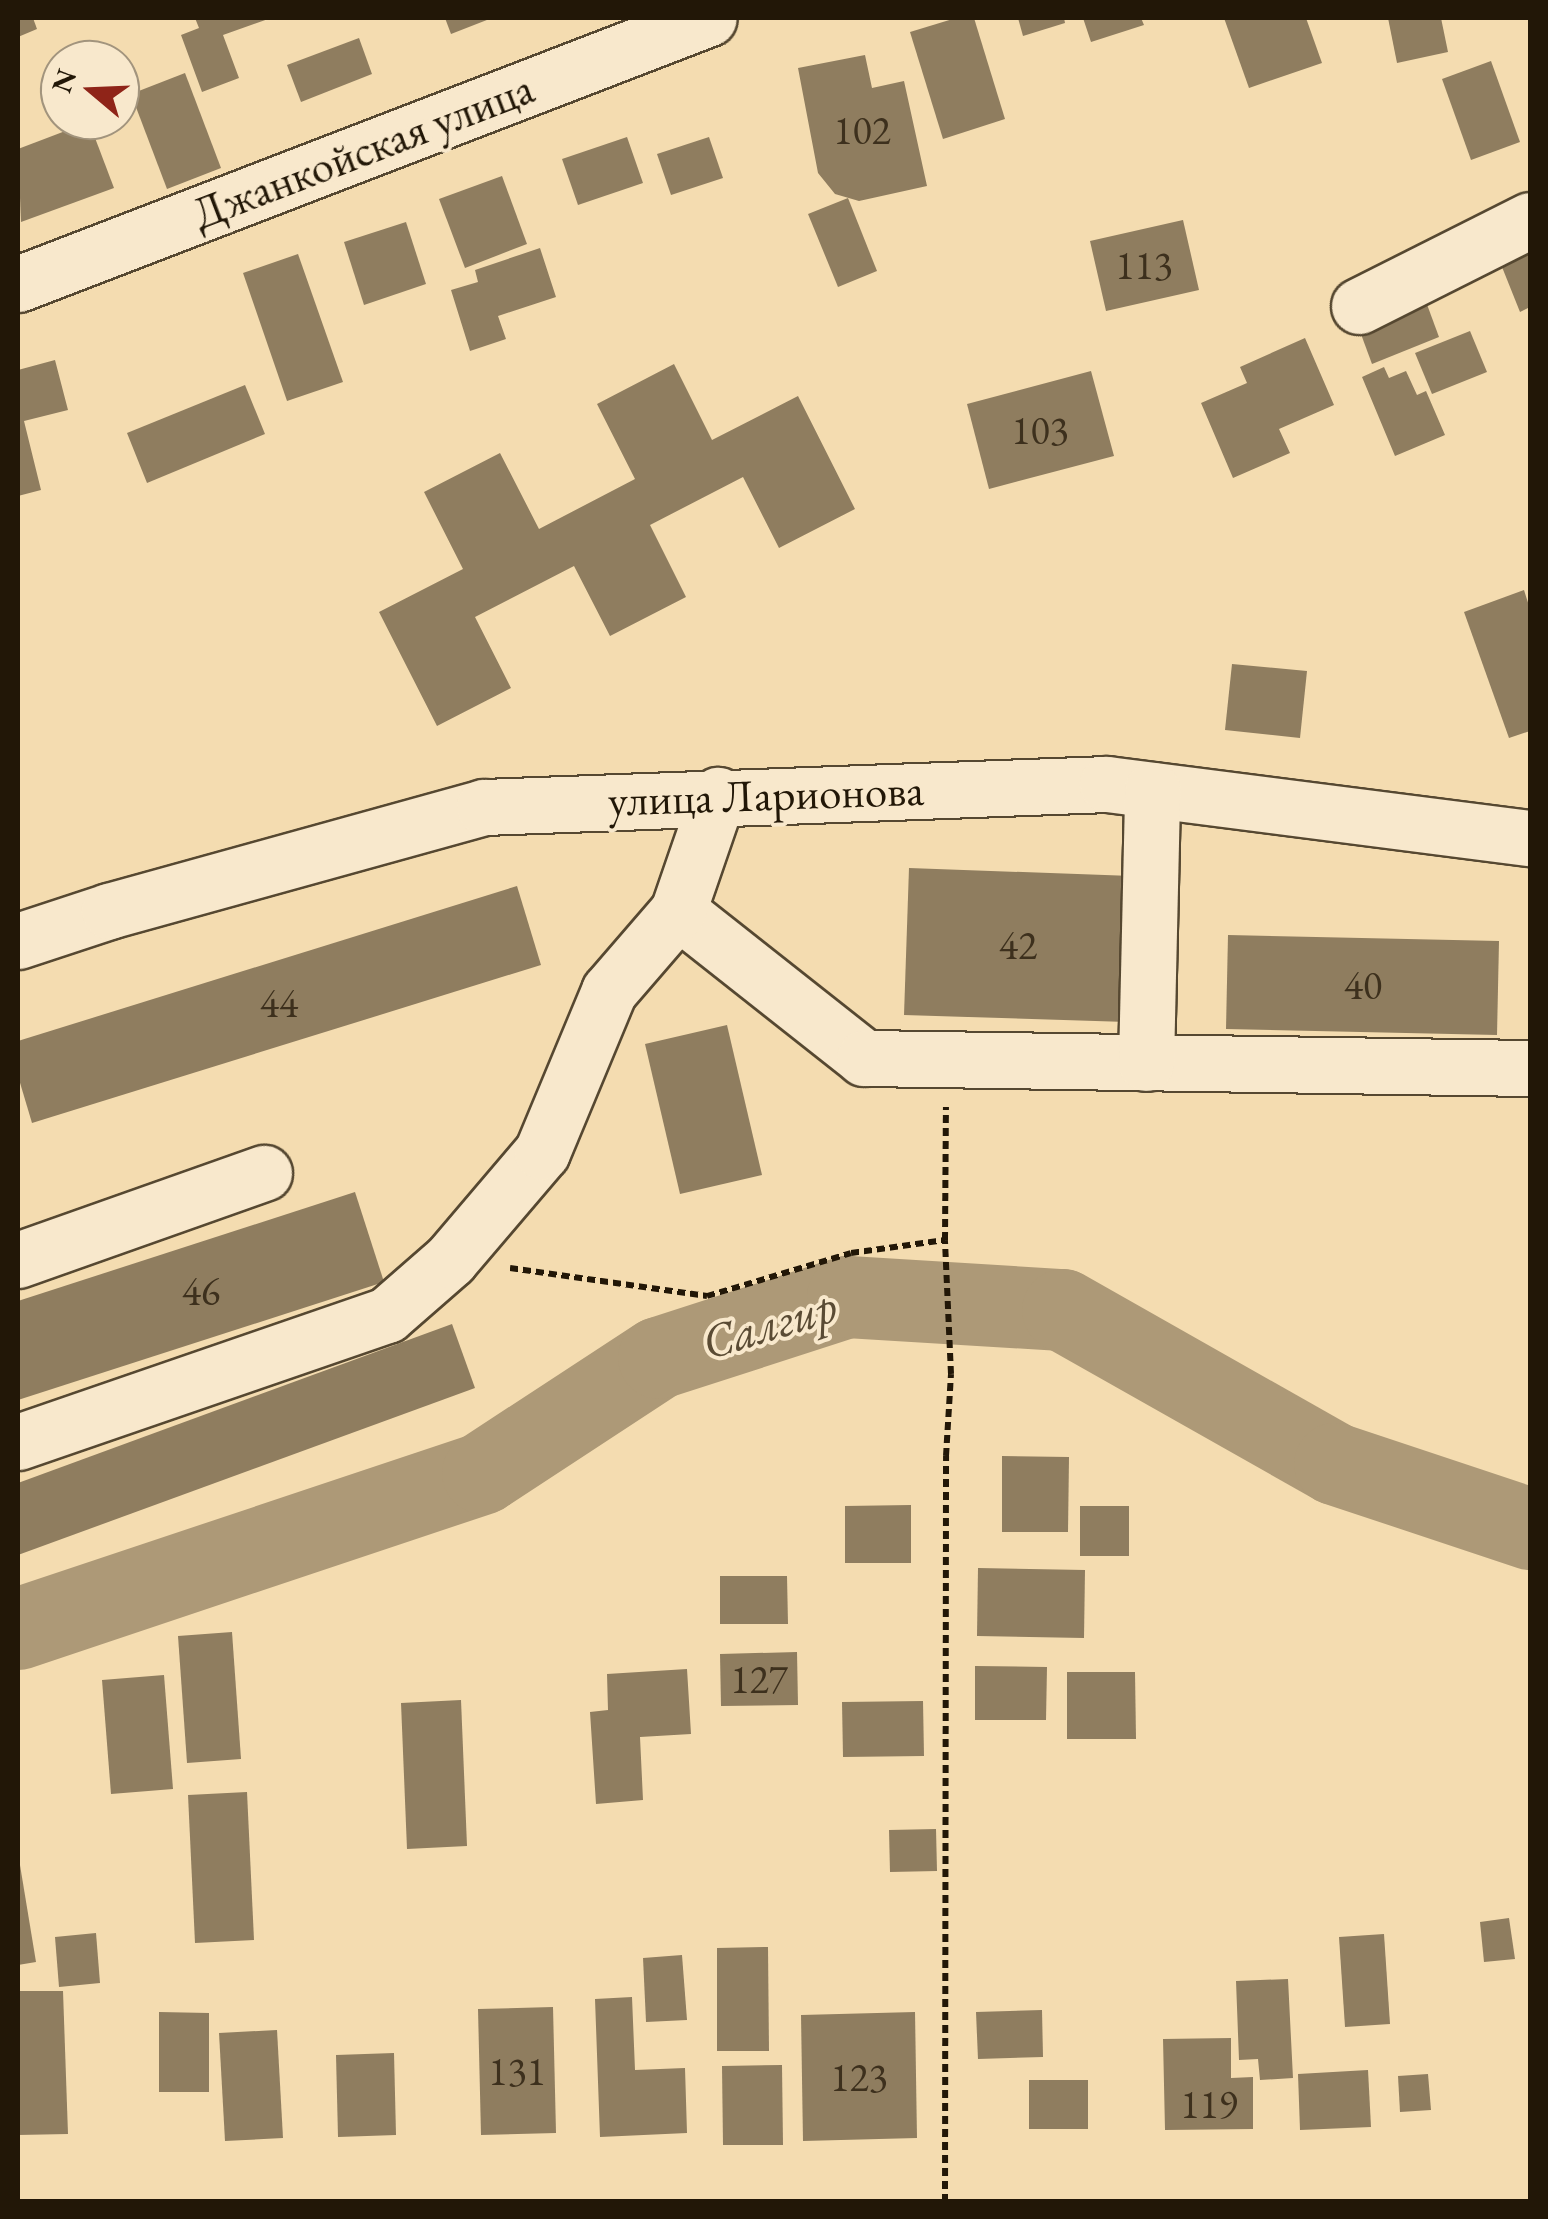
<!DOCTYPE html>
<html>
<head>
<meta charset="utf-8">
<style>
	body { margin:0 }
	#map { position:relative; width:1548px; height:2219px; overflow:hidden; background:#f4dcb0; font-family:"EB Garamond",serif }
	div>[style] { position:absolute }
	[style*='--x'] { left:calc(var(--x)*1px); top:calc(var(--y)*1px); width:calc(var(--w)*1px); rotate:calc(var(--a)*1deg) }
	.river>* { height:82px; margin:-41px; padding:0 41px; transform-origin:41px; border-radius:41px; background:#ad9977 }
	.building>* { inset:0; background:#8f7d5f }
	.path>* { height:6px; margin-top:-3px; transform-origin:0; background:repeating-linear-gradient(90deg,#221707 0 8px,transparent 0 13px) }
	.roads { filter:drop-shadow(2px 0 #564831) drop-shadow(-2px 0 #564831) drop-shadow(0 2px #564831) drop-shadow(0 -2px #564831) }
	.minor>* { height:55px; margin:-27.5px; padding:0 27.5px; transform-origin:27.5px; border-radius:27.5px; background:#f8e8cc }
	span { translate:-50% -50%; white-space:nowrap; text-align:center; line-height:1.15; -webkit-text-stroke:8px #f8e8cc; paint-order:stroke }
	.number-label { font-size:40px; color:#3d301d }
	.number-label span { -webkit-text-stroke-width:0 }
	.street-label { font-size:45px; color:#221707 }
	.water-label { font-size:48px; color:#5a4b34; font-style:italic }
	.frame { position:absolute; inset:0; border:20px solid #221707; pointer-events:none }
	.north { position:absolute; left:40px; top:40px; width:100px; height:100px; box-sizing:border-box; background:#f8e8cc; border:2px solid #a2947d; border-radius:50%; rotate:289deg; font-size:28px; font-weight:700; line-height:40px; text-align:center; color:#221707 }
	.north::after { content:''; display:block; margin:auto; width:35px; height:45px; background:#8f2418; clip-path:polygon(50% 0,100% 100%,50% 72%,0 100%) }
</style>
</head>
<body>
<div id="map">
	<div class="river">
		<i style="--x:18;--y:1629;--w:490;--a:-18.5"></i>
		<i style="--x:483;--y:1473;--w:210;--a:-33.2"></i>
		<i style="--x:659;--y:1358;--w:199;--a:-17.9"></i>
		<i style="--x:848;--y:1297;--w:215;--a:3.5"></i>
		<i style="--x:1063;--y:1310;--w:313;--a:29.5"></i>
		<i style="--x:1335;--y:1464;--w:206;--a:18.4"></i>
	</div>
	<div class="building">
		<i style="clip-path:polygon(18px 18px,33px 18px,37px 29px,18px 37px)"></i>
		<i style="clip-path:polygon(195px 18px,271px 18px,223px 35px,239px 78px,202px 92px,181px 35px,199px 28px)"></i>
		<i style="clip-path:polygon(445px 18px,492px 18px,451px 34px)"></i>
		<i style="clip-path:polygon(956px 18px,974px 18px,1005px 119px,943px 139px,910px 32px)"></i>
		<i style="clip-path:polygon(1018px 18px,1064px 18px,1065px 23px,1023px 36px)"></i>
		<i style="clip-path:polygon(1083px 18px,1141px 18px,1144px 25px,1091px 42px)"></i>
		<i style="clip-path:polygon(1224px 18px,1306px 18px,1322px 63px,1249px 88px)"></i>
		<i style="clip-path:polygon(1388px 18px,1441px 18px,1448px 52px,1397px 63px)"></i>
		<i style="clip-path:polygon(359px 38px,372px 74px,301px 102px,287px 65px)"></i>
		<i style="clip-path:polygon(865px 55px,872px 88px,904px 81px,927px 186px,859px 201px,835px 194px,818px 173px,798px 68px)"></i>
		<i style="clip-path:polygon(1491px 61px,1520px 142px,1471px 160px,1442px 79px)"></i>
		<i style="clip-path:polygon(185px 73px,221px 168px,167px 189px,131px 94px)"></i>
		<i style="clip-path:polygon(89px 122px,114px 188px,21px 222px,18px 149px)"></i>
		<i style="clip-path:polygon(627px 137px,643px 183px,578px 205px,562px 159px)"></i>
		<i style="clip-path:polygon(709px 137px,723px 178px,671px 195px,657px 154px)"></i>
		<i style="clip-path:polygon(502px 176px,527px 244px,465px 268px,439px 199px)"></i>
		<i style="clip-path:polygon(848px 198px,877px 271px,838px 287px,808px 214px)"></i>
		<i style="clip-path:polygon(1183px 220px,1199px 290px,1106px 311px,1090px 241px)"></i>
		<i style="clip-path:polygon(406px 222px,426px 284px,364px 305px,344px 242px)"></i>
		<i style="clip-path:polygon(1530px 233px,1530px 307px,1520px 312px,1494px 247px)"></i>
		<i style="clip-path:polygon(540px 248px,556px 297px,498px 316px,506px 339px,470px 351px,451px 290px,478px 282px,475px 270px)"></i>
		<i style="clip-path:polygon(298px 254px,343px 382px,287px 401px,243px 273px)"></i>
		<i style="clip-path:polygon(1425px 299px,1439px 337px,1372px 364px,1358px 326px)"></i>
		<i style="clip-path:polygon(1470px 331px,1487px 372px,1432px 394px,1415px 353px)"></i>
		<i style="clip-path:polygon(1305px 338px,1334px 405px,1279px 429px,1290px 453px,1233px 478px,1201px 403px,1247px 383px,1240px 367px)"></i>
		<i style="clip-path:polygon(55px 360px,68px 410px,24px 421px,41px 490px,18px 496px,18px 370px)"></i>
		<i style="clip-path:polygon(674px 364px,712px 440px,798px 396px,855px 509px,779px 548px,743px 477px,650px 525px,686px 597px,610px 636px,574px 566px,475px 617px,511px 688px,437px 726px,379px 612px,463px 569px,424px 492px,500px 453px,539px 529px,635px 479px,597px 404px)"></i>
		<i style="clip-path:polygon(1384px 367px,1389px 378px,1406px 371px,1417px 395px,1426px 391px,1445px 435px,1395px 456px,1362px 377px)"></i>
		<i style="clip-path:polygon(1091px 371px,1114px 456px,989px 489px,967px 404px)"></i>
		<i style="clip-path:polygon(245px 385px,265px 434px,147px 483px,127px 433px)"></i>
		<i style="clip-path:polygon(1524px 590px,1530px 609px,1530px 731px,1509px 738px,1464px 612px)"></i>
		<i style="clip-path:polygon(1232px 664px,1307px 671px,1300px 738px,1225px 730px)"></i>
		<i style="clip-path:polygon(909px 868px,1132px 876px,1127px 1022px,904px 1015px)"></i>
		<i style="clip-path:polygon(517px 886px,541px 965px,32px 1123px,18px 1076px,18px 1041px)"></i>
		<i style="clip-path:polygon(1228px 935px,1499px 941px,1497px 1035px,1226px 1029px)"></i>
		<i style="clip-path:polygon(727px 1025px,762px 1175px,680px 1194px,645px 1044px)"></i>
		<i style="clip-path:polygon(355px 1192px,384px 1282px,18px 1400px,18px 1301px)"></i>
		<i style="clip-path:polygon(452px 1324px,475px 1388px,18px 1555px,18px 1483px)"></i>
		<i style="clip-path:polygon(1002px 1456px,1069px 1457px,1068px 1532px,1002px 1532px)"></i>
		<i style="clip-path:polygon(911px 1505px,911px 1563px,845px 1563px,845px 1506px)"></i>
		<i style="clip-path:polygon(1080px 1506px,1129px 1506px,1129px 1556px,1080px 1556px)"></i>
		<i style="clip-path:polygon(978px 1568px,1085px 1570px,1084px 1638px,977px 1636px)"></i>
		<i style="clip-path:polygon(720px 1576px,787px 1576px,788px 1624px,720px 1624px)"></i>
		<i style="clip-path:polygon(232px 1632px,241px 1759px,187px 1763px,178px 1636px)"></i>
		<i style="clip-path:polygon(797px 1652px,798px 1705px,721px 1706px,720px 1654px)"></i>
		<i style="clip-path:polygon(975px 1666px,1047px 1667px,1046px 1720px,975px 1720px)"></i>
		<i style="clip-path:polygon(687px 1669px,691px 1734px,640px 1737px,643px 1800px,596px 1804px,590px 1712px,608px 1710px,607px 1674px)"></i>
		<i style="clip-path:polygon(1067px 1672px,1135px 1672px,1136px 1739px,1067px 1739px)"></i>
		<i style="clip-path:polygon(164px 1675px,173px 1789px,111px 1794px,102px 1680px)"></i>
		<i style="clip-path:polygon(461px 1700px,467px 1846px,407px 1849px,401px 1703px)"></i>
		<i style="clip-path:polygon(923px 1701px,924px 1756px,843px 1757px,842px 1702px)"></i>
		<i style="clip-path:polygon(247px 1792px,254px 1940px,195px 1943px,188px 1795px)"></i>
		<i style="clip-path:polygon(936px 1829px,937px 1871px,890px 1872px,889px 1830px)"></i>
		<i style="clip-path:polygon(18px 1853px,36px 1962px,18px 1965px)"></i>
		<i style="clip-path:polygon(1509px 1918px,1515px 1959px,1484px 1962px,1480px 1922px)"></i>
		<i style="clip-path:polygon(96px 1933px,100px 1983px,59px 1987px,55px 1937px)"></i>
		<i style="clip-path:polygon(1384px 1934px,1390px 2024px,1345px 2027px,1339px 1937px)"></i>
		<i style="clip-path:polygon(768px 1947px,769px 2051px,717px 2051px,717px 1948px)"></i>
		<i style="clip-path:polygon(682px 1955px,687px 2020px,646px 2022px,643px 1958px)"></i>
		<i style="clip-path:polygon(1288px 1979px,1293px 2078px,1260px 2080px,1258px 2059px,1239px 2060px,1236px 1981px)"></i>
		<i style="clip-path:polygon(18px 1991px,63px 1991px,68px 2134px,18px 2135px)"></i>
		<i style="clip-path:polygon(632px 1997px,635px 2070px,685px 2068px,687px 2133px,600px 2137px,595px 1999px)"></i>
		<i style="clip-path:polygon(553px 2007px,556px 2133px,481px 2135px,478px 2009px)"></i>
		<i style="clip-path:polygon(1042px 2010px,1043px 2057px,978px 2059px,976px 2012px)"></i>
		<i style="clip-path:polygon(159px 2012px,209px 2013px,209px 2092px,159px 2092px)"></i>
		<i style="clip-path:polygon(915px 2012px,917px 2138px,803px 2141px,801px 2015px)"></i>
		<i style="clip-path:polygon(277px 2030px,283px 2138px,225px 2141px,219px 2033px)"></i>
		<i style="clip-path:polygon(1231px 2038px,1231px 2078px,1253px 2077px,1253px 2129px,1165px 2130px,1163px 2039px)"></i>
		<i style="clip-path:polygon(394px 2053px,396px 2135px,338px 2137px,336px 2055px)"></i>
		<i style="clip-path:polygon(782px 2065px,783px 2145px,723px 2145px,722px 2066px)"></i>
		<i style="clip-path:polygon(1368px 2070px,1371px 2127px,1300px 2130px,1298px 2074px)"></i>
		<i style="clip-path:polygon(1428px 2074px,1431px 2110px,1400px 2112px,1398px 2076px)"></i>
		<i style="clip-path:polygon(1029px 2080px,1088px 2080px,1088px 2129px,1029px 2129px)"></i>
	</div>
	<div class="path">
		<i style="--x:510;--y:1268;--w:199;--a:8.1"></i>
		<i style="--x:707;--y:1296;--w:150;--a:-16.6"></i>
		<i style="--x:851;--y:1253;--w:95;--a:-7.9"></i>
		<i style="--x:945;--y:2202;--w:746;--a:-89.92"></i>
		<i style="--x:946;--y:1456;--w:82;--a:-86.5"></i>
		<i style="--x:951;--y:1374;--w:134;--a:-92.6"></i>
		<i style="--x:945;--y:1240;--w:133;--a:-89.6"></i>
	</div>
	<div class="roads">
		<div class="minor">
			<i style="--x:18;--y:284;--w:740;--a:-21.05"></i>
			<i style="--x:1359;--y:306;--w:191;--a:-26.7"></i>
			<i style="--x:678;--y:911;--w:237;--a:38.3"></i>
			<i style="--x:864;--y:1058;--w:666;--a:0.86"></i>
			<i style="--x:18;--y:941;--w:96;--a:-18.2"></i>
			<i style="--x:109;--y:911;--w:389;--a:-15.5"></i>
			<i style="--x:484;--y:807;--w:623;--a:-2.11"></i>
			<i style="--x:1107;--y:784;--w:426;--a:7.3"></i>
			<i style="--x:1146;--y:1063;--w:273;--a:-88.7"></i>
			<i style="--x:18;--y:1260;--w:261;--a:-19.5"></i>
			<i style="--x:18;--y:1442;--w:390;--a:-19"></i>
			<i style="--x:387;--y:1315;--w:84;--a:-41.1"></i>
			<i style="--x:450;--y:1260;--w:142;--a:-49.6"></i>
			<i style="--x:542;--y:1152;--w:174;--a:-67.4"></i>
			<i style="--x:609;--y:991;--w:106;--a:-49.2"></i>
			<i style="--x:678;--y:911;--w:123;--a:-71"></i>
		</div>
	</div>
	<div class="number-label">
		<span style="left:862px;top:130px">102</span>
		<span style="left:1144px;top:265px">113</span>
		<span style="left:1040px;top:430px">103</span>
		<span style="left:1018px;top:945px">42</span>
		<span style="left:1363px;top:985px">40</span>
		<span style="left:279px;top:1003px">44</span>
		<span style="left:201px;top:1291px">46</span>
		<span style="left:759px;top:1679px">127</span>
		<span style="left:517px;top:2071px">131</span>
		<span style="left:859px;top:2077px">123</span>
		<span style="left:1209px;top:2104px">119</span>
	</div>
	<div class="street-label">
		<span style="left:363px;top:151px;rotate:-21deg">Джанкойская улица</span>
		<span style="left:766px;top:795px;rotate:-2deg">улица Ларионова</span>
	</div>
	<div class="water-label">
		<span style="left:769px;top:1324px;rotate:-17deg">Салгир</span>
	</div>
	<div class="frame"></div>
	<div class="north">N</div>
</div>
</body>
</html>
